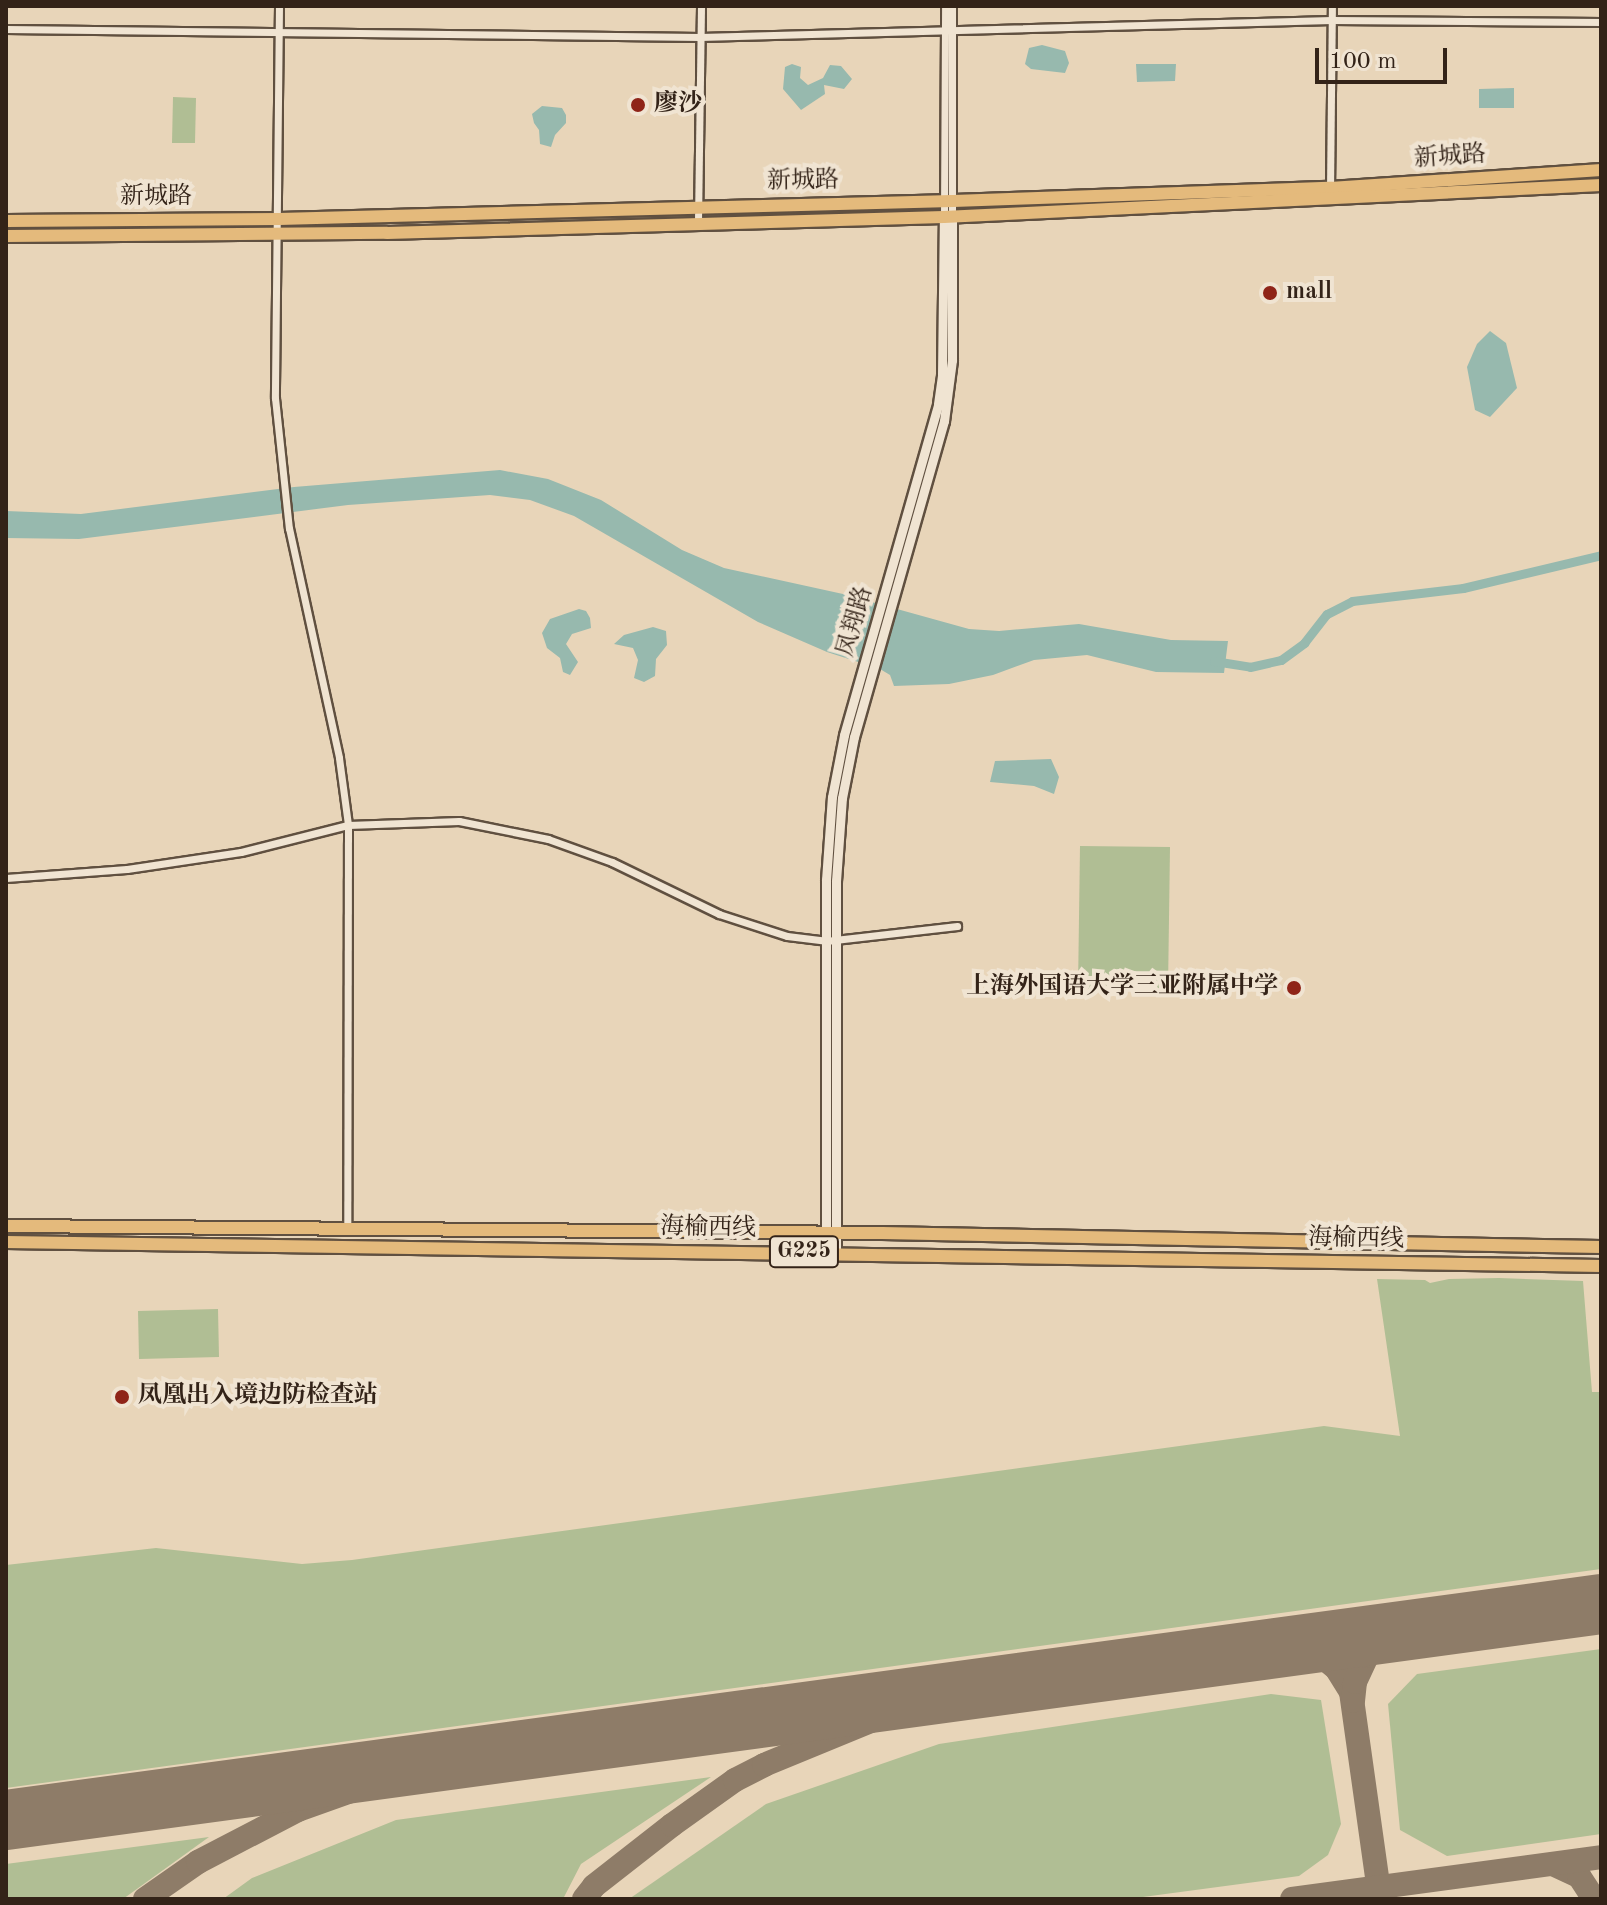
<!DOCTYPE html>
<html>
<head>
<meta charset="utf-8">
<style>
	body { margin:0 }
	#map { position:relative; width:1607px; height:1905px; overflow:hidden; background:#e8d5b9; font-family:"Old Standard TT","Noto Serif SC",serif }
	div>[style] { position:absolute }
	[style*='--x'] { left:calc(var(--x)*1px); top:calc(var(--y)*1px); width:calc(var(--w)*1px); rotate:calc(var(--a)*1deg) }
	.green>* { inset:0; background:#b0be94 }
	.water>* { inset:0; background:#97b9ae }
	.canal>* { height:9px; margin:-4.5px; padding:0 4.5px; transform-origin:4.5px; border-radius:4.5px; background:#97b9ae }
	.taxiway>* { height:24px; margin:-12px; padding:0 12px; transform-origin:12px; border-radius:12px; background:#8e7c68 }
	.runway>* { height:60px; margin:-30px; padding:0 30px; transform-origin:30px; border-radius:30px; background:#8e7c68 }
	.roads { filter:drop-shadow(2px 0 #605040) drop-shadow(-2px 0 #605040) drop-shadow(0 2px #605040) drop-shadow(0 -2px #605040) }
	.minor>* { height:7px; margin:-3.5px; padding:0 3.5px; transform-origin:3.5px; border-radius:3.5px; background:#f0e4d2 }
	.tertiary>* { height:9px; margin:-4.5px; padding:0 4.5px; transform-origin:4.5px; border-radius:4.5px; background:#f0e4d2 }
	.primary>* { height:12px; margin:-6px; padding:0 6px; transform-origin:6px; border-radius:6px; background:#e4ba7c }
	.trunk>* { height:12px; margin:-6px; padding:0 6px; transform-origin:6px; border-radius:6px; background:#e4ba7c }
	.dots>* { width:22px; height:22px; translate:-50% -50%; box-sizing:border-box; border:4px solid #f0e4d2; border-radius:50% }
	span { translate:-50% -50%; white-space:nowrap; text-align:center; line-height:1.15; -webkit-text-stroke:8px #f0e4d2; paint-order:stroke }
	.shield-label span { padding:2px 6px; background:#f0e4d2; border:2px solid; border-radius:6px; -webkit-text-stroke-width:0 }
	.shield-label { font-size:22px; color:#332318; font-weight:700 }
	.poi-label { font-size:24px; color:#332318; font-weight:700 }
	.left { translate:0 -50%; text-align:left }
	.right { translate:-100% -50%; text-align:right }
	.street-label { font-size:24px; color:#332318 }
	.frame { position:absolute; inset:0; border:8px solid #332318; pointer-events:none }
	.scale { position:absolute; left:1315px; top:48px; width:132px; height:36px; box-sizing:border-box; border:4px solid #332318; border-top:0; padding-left:10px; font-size:24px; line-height:28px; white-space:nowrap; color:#332318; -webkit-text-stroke:6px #f0e4d2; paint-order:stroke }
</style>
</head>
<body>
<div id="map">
	<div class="green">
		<i style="clip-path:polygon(173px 97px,196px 98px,195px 143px,172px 143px)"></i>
		<i style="clip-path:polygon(1080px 846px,1170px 847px,1168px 989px,1078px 989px)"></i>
		<i style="clip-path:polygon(1499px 1278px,1583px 1281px,1592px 1392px,1601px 1392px,1601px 1569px,6px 1788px,6px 1565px,156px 1548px,302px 1564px,352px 1560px,1324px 1426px,1400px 1436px,1377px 1279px,1425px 1280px,1430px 1283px,1449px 1279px)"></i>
		<i style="clip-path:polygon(218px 1309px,219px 1357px,139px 1359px,138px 1311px)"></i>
		<i style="clip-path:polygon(1601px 1649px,1601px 1834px,1447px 1856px,1400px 1830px,1388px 1704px,1417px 1674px)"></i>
		<i style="clip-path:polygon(1271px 1694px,1321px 1700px,1341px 1824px,1328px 1855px,1299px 1876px,1128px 1899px,629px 1899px,766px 1804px,939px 1744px)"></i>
		<i style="clip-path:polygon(711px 1777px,581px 1864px,563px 1899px,223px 1899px,252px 1878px,396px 1820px)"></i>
		<i style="clip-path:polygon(209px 1837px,123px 1899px,6px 1899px,6px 1864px)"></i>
	</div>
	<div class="water">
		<i style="clip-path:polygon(1042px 45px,1065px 51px,1069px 63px,1065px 73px,1031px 69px,1025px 64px,1029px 48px)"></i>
		<i style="clip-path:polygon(792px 64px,801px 67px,800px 78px,808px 85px,823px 78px,830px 65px,841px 66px,852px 79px,844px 89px,824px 85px,825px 94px,801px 110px,783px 89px,785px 67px)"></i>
		<i style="clip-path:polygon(1136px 64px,1176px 64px,1175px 81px,1137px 82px)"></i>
		<i style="clip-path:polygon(1514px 88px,1514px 108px,1479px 108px,1479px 89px)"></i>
		<i style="clip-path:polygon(542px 106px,562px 108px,566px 115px,566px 123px,555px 135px,551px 147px,540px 144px,539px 130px,534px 123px,532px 114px)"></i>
		<i style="clip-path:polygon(1490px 331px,1506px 343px,1517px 388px,1490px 417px,1475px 410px,1467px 367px,1477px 344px)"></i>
		<i style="clip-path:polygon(500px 470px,548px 479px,601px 500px,682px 550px,724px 568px,843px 594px,969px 629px,999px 631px,1079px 624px,1171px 640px,1228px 641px,1224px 673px,1156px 672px,1087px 655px,1034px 660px,993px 675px,949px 684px,894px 686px,890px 675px,880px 669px,827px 652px,758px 622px,574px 516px,530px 500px,490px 495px,348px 505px,79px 539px,6px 538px,6px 511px,81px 514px,294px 487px)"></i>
		<i style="clip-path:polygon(579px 609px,586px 611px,590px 618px,591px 628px,572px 634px,566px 644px,578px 662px,570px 675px,563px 672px,560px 658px,547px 648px,542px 633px,550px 619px)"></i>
		<i style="clip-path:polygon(653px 627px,666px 631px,667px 645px,656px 659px,655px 676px,644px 682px,634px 678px,638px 660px,633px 648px,614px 644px,624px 635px)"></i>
		<i style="clip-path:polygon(1051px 759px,1059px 777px,1054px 794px,1034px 786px,990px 782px,995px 761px)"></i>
	</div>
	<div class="canal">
		<i style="--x:1214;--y:661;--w:36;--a:9"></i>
		<i style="--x:1250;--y:667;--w:32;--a:-13"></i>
		<i style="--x:1281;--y:660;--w:29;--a:-36"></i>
		<i style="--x:1304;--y:643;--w:37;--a:-52"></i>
		<i style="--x:1327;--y:614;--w:28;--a:-27"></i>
		<i style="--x:1352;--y:601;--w:112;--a:-6.7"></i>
		<i style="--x:1463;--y:588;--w:142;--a:-13.4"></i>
	</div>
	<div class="taxiway">
		<i style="--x:1276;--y:1648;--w:28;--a:2"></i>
		<i style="--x:1304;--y:1649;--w:18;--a:22"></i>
		<i style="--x:1321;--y:1656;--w:19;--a:39"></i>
		<i style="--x:1336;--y:1668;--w:28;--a:58"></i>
		<i style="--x:1351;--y:1692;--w:209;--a:82"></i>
		<i style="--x:1353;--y:1701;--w:19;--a:-84"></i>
		<i style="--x:1355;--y:1682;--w:29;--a:-65"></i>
		<i style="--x:1367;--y:1656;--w:26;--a:-40"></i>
		<i style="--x:1387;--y:1639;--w:27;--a:-20"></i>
		<i style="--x:1553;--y:1864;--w:29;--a:25"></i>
		<i style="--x:1579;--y:1876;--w:27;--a:57"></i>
		<i style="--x:145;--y:1899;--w:65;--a:-34.9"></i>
		<i style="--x:198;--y:1862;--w:113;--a:-27.5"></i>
		<i style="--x:298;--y:1810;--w:96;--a:-19.6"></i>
		<i style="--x:388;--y:1778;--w:98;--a:-13"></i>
		<i style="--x:584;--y:1899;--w:16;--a:-52"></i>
		<i style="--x:594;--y:1886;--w:99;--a:-38"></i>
		<i style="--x:672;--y:1825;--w:77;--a:-35.5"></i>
		<i style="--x:735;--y:1780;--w:33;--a:-27"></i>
		<i style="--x:764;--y:1765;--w:129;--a:-22.4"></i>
		<i style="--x:883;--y:1716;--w:120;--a:-14.5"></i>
		<i style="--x:1292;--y:1899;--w:312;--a:-7.7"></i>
	</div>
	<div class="runway">
		<i style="--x:6;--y:1820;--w:1610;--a:-7.71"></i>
	</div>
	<div class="roads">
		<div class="minor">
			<i style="--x:279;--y:6;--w:392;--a:90.6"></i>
			<i style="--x:275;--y:398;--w:131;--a:83.9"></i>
			<i style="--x:289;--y:528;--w:235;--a:77.7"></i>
			<i style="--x:339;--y:758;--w:68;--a:82.3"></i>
			<i style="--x:348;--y:825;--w:404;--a:90.1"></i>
			<i style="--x:6;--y:29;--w:694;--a:0.66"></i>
			<i style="--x:700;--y:37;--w:632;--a:-1.54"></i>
			<i style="--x:1332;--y:20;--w:269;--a:0.4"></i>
			<i style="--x:1330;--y:190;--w:184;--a:-89.4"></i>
			<i style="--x:952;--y:216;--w:210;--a:-90"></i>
			<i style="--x:944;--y:217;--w:211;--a:-89.7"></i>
			<i style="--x:698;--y:222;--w:216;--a:-89.2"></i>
			<i style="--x:6;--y:878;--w:121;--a:-4.3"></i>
			<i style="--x:127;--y:869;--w:115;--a:-8.5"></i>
			<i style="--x:241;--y:852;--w:110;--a:-14.2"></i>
			<i style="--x:348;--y:825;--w:111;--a:-2.1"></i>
			<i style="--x:459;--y:821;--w:91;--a:11.4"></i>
			<i style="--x:548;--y:839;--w:68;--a:19.8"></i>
			<i style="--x:612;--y:862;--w:119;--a:25.9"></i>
			<i style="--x:719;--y:914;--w:71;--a:17.9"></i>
			<i style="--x:787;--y:936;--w:39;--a:7"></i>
			<i style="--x:826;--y:941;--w:132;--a:-6.5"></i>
		</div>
		<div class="tertiary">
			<i style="--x:826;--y:1252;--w:372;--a:-90"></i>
			<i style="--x:826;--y:880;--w:83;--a:-85.9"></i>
			<i style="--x:832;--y:797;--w:63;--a:-79"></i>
			<i style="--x:844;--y:735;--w:344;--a:-74.1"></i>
			<i style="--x:938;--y:404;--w:30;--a:-82"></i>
			<i style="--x:942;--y:374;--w:157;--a:-89.3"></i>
			<i style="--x:836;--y:1252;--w:371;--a:-90"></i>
			<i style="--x:836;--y:881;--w:83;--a:-85.9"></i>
			<i style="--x:842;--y:798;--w:62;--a:-78.9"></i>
			<i style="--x:854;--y:737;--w:329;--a:-74.1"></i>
			<i style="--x:944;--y:421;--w:62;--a:-82.5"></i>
			<i style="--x:952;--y:360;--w:144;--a:-90"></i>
		</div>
		<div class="primary">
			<i style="--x:6;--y:221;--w:273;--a:-0.4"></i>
			<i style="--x:279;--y:219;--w:673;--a:-1.53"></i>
			<i style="--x:952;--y:201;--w:378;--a:-2"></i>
			<i style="--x:1330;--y:188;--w:272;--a:-3.8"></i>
			<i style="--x:6;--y:236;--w:381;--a:-0.5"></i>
			<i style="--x:387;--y:233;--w:557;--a:-1.65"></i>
			<i style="--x:944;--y:217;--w:658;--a:-2.79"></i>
		</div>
		<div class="trunk">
			<i style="--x:6;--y:1226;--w:876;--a:0.46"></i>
			<i style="--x:882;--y:1233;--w:719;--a:1.12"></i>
			<i style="--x:6;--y:1242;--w:1595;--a:0.86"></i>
		</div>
	</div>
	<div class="dots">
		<i style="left:638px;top:105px;background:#8f2418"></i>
		<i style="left:1270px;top:293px;background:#8f2418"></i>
		<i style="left:1294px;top:988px;background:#8f2418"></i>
		<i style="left:122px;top:1397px;background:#8f2418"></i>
	</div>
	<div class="shield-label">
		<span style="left:804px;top:1252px">G225</span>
	</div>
	<div class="poi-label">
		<span class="left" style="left:654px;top:105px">廖沙</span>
		<span class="left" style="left:1286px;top:293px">mall</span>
		<span class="right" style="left:1278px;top:988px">上海外国语大学三亚附属中学</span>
		<span class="left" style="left:138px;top:1397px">凤凰出入境边防检查站</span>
	</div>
	<div class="street-label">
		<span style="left:1450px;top:158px;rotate:-4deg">新城路</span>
		<span style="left:803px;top:182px;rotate:-1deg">新城路</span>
		<span style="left:156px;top:198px">新城路</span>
		<span style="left:856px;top:622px;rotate:-74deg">凤翔路</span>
		<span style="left:708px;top:1229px;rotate:1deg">海榆西线</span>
		<span style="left:1356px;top:1240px;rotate:1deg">海榆西线</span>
	</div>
	<div class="frame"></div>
	<div class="scale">100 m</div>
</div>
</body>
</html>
